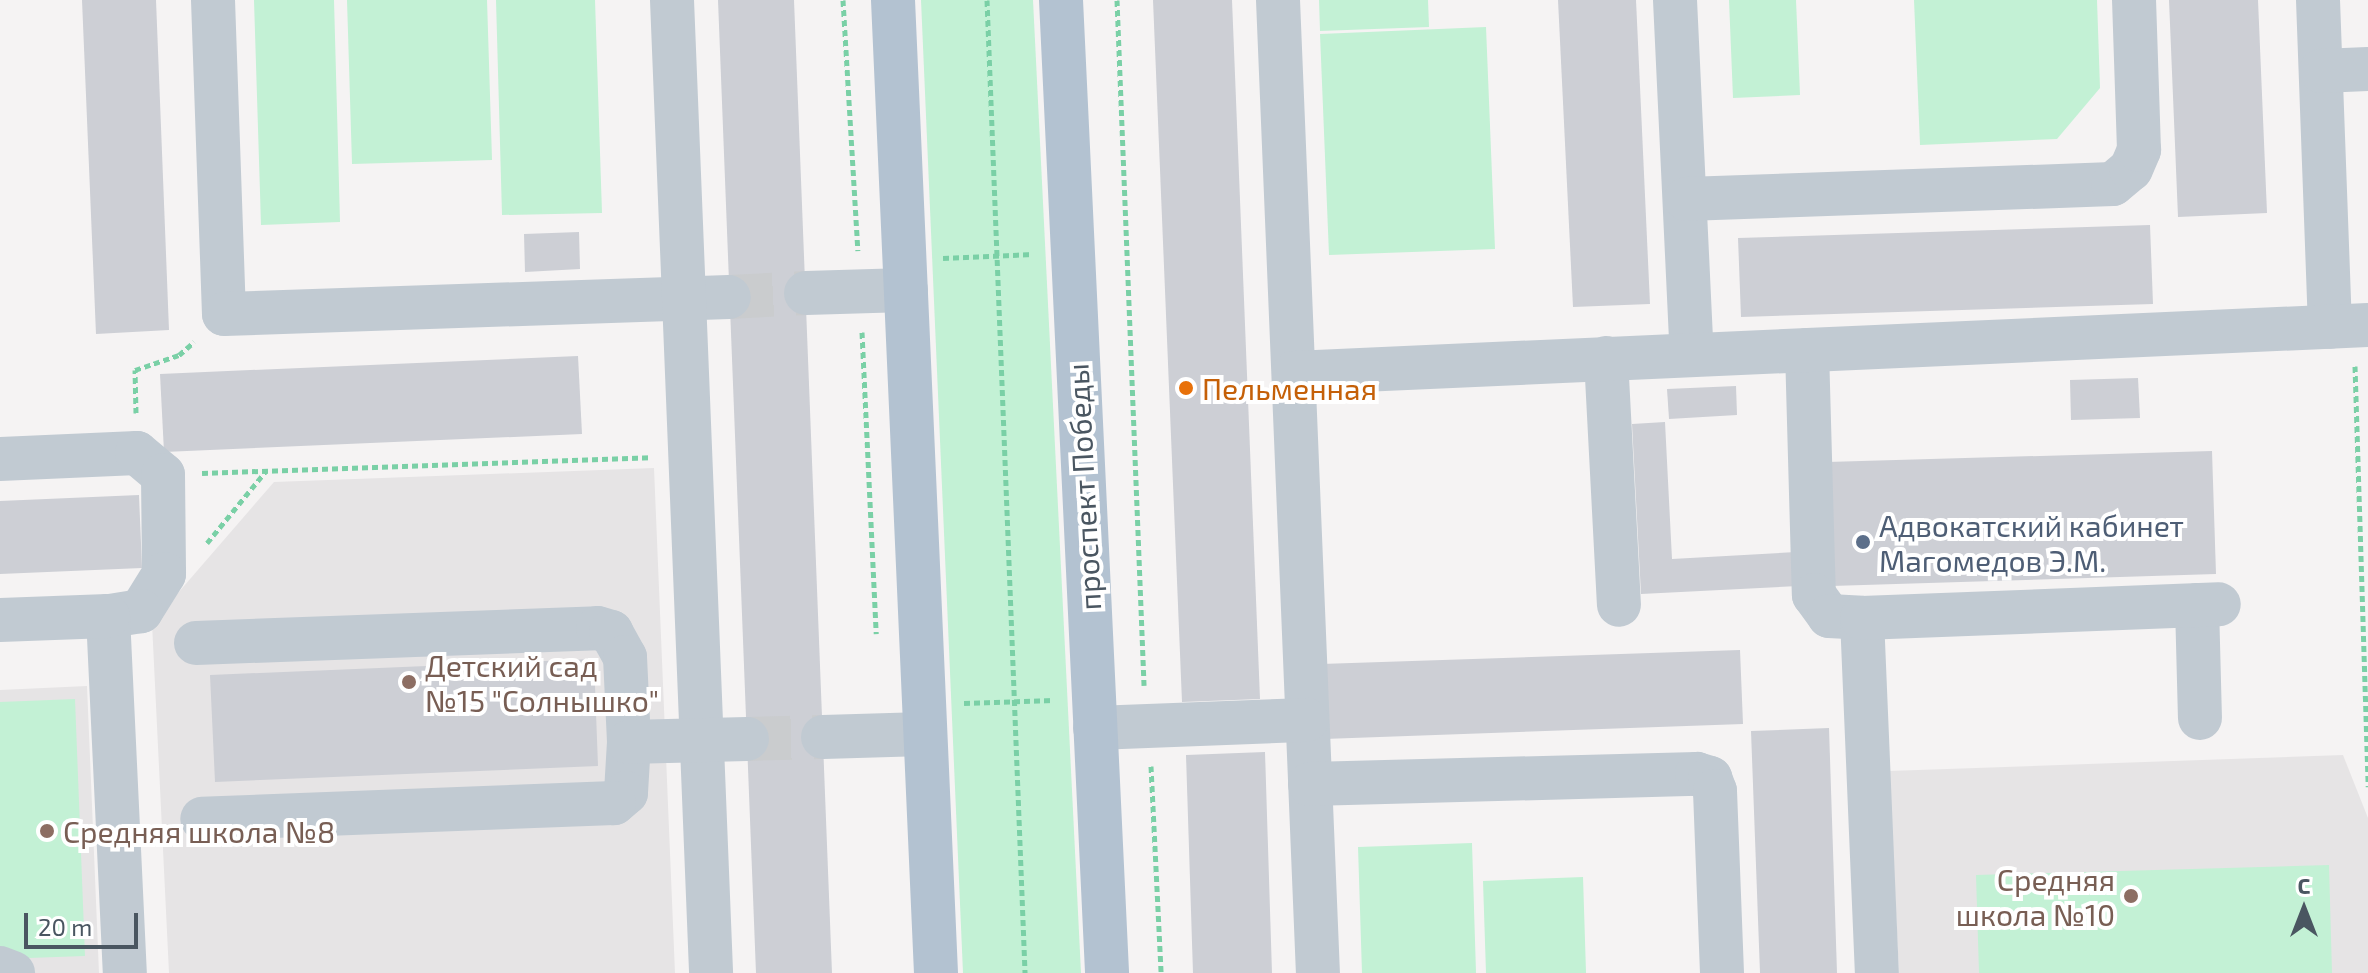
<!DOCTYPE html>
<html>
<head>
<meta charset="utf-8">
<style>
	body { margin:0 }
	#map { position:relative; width:2368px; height:973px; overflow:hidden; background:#f5f3f3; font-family:"Exo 2",sans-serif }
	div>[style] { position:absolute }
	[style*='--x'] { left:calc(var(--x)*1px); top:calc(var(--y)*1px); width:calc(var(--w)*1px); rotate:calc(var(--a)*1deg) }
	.education>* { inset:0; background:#e6e4e5 }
	.green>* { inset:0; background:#c3f1d5 }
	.building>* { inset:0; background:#cdcfd5 }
	.minor-tunnel>* { height:44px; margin-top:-22px; transform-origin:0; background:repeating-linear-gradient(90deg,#caccce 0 44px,transparent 0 66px) }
	.path>* { height:5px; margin-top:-2.5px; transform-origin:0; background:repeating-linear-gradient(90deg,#7ad0a6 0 6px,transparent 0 10px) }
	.minor>* { height:44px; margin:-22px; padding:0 22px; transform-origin:22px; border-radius:22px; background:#c1cad2 }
	.major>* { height:44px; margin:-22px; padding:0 22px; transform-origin:22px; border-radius:22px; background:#b3c2d1 }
	.dots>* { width:22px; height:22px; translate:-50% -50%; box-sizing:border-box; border:4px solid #fff; border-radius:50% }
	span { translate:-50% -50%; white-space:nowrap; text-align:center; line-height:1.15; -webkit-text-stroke:8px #fff; paint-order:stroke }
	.food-label { font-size:30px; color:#c56008 }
	.left { translate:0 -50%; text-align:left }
	.street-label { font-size:30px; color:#4a5661 }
	.service-label { font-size:30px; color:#4e5e75 }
	.education-label { font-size:30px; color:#785e54 }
	.right { translate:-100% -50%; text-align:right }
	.north { position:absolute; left:2264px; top:869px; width:80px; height:80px; -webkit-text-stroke:6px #fff; paint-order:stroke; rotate:0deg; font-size:22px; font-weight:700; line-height:32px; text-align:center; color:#4a5661 }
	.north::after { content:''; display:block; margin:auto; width:28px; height:36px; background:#4a5661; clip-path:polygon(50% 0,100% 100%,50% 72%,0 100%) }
	.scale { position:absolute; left:24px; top:913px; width:114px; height:36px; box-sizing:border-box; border:4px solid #4a5661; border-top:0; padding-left:10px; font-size:24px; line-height:28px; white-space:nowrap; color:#4a5661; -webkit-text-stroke:6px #fff; paint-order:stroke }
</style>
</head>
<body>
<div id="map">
	<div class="education">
		<i style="clip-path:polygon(654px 468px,675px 973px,169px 973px,152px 623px,274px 482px)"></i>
		<i style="clip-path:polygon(87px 686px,99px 973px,0 973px,0 690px)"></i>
		<i style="clip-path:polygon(2343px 755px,2368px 818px,2368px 973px,1899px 973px,1889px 771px)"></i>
	</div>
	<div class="green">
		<i style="clip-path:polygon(254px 0,334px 0,340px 222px,261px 225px)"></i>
		<i style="clip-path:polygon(347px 0,487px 0,492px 160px,352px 164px)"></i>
		<i style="clip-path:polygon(496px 0,595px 0,602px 213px,502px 215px)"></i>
		<i style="clip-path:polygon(921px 0,1033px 0,1081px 973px,963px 973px)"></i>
		<i style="clip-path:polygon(1319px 0,1428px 0,1429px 27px,1320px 31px)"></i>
		<i style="clip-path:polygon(1729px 0,1796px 0,1800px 95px,1733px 98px)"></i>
		<i style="clip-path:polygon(1914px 0,2097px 0,2100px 88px,2057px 139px,1920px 145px)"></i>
		<i style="clip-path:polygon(1486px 27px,1495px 249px,1329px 255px,1320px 34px)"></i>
		<i style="clip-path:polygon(75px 699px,85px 956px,0 959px,0 702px)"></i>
		<i style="clip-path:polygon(1472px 843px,1476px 973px,1362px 973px,1358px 847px)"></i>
		<i style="clip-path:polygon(2329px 865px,2332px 973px,1979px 973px,1976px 875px)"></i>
		<i style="clip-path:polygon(1583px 877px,1586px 973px,1486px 973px,1483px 881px)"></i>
	</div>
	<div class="building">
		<i style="clip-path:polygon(82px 0,156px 0,169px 330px,96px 334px)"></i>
		<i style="clip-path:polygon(718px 0,794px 0,832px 973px,756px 973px)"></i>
		<i style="clip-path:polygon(1153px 0,1232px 0,1260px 699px,1182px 702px)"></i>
		<i style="clip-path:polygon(1558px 0,1636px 0,1650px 304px,1573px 307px)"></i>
		<i style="clip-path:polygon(2169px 0,2258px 0,2267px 213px,2178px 217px)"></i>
		<i style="clip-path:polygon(2150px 225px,2153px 304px,1741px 317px,1738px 238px)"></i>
		<i style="clip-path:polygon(579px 232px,580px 269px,525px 272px,524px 234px)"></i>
		<i style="clip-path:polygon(578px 356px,582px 434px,164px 452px,160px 374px)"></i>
		<i style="clip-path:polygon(2138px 378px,2140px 418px,2071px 420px,2070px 380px)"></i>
		<i style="clip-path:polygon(1736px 386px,1737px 415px,1669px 419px,1667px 389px)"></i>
		<i style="clip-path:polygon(1665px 422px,1672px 559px,1796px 552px,1798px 586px,1641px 594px,1632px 424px)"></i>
		<i style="clip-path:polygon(2212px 451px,2216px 574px,1831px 586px,1827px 462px)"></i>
		<i style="clip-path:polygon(139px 495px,142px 568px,0 574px,0 501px)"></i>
		<i style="clip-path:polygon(1740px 650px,1743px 724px,1324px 739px,1321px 664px)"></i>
		<i style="clip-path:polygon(594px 659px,598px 766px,215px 782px,210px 675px)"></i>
		<i style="clip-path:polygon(1829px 728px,1837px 973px,1760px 973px,1751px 731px)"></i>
		<i style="clip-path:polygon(1265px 752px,1272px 973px,1193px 973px,1186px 755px)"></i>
	</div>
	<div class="minor-tunnel">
		<i style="--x:729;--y:297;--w:77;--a:-3"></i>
		<i style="--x:747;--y:739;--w:76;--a:-1.5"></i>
	</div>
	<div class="path">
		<i style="--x:843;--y:0;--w:251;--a:86.6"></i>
		<i style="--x:987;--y:0;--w:974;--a:87.76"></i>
		<i style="--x:1117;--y:0;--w:686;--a:87.74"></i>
		<i style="--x:943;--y:258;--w:90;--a:-2.5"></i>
		<i style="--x:862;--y:332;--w:302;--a:87.3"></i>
		<i style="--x:2355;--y:366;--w:421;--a:88.2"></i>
		<i style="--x:136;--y:413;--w:43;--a:-91.3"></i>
		<i style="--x:135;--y:370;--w:46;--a:-18.8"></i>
		<i style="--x:179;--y:355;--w:20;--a:-41"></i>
		<i style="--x:202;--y:473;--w:449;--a:-2"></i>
		<i style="--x:207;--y:543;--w:93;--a:-50.7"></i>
		<i style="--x:964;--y:703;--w:90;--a:-1.9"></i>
		<i style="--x:1151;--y:766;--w:207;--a:87.2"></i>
	</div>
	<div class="minor">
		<i style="--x:213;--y:0;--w:314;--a:88"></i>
		<i style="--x:224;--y:314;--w:505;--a:-1.93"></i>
		<i style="--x:672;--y:0;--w:974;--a:87.7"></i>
		<i style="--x:1278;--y:0;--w:974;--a:87.65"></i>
		<i style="--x:1675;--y:0;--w:354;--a:87.3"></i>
		<i style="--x:2318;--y:0;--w:327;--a:87.9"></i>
		<i style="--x:2321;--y:71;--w:47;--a:-2.4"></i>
		<i style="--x:1686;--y:199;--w:427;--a:-2"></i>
		<i style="--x:2113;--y:184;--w:23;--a:-40"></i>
		<i style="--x:2131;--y:169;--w:21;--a:-67"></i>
		<i style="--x:2139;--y:150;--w:150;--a:-91.9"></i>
		<i style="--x:806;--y:293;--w:100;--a:-1.7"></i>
		<i style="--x:1807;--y:350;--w:245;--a:88.4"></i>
		<i style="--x:1814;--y:595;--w:26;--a:54"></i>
		<i style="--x:1829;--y:616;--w:33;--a:3"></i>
		<i style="--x:1862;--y:618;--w:355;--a:87.6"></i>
		<i style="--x:1606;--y:358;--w:247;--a:87"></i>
		<i style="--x:1294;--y:373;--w:1075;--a:-2.56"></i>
		<i style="--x:0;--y:459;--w:137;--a:-2.5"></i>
		<i style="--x:137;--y:453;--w:34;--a:40"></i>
		<i style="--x:163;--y:475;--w:99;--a:89.4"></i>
		<i style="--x:164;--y:574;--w:44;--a:121.9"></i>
		<i style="--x:141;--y:611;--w:33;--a:171"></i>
		<i style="--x:108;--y:616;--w:357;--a:87.3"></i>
		<i style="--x:2197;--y:605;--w:113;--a:88.5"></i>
		<i style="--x:1862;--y:618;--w:357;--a:-2.2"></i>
		<i style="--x:0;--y:620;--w:108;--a:-2.1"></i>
		<i style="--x:196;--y:643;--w:402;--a:-2.1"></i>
		<i style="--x:598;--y:628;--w:14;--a:17"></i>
		<i style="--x:611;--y:632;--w:29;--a:61"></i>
		<i style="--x:625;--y:657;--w:85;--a:87.3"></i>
		<i style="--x:629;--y:742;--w:51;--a:93.4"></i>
		<i style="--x:626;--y:793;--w:16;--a:140"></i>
		<i style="--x:614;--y:803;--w:412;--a:177.8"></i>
		<i style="--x:1095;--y:728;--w:212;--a:-2.2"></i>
		<i style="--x:823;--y:737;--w:101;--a:-1.7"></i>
		<i style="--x:629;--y:742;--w:118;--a:-1.5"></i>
		<i style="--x:1310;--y:784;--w:387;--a:-1.5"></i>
		<i style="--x:1697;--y:774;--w:14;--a:17"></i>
		<i style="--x:1710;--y:778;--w:14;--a:69"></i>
		<i style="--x:1715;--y:791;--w:182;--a:87.8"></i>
		<i style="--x:0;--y:968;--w:14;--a:21"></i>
	</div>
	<div class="major">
		<i style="--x:893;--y:0;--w:974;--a:87.47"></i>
		<i style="--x:1061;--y:0;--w:974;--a:87.29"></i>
	</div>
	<div class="dots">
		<i style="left:1186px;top:388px;background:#e8710a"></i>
		<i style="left:1863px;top:542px;background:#5c6f8a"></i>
		<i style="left:409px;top:682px;background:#8d6e63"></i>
		<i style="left:47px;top:831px;background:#8d6e63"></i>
		<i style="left:2131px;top:896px;background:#8d6e63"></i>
	</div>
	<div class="food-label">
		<span class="left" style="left:1202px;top:388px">Пельменная</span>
	</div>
	<div class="street-label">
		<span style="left:1083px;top:487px;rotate:-93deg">проспект Победы</span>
	</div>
	<div class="service-label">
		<span class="left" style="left:1879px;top:542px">Адвокатский кабинет<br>Магомедов Э.М.</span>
	</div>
	<div class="education-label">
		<span class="left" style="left:425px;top:682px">Детский сад<br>№15 "Солнышко"</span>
		<span class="left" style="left:63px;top:831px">Средняя школа №8</span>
		<span class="right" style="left:2115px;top:896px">Средняя<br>школа №10</span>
	</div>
	<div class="north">С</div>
	<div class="scale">20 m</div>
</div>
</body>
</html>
